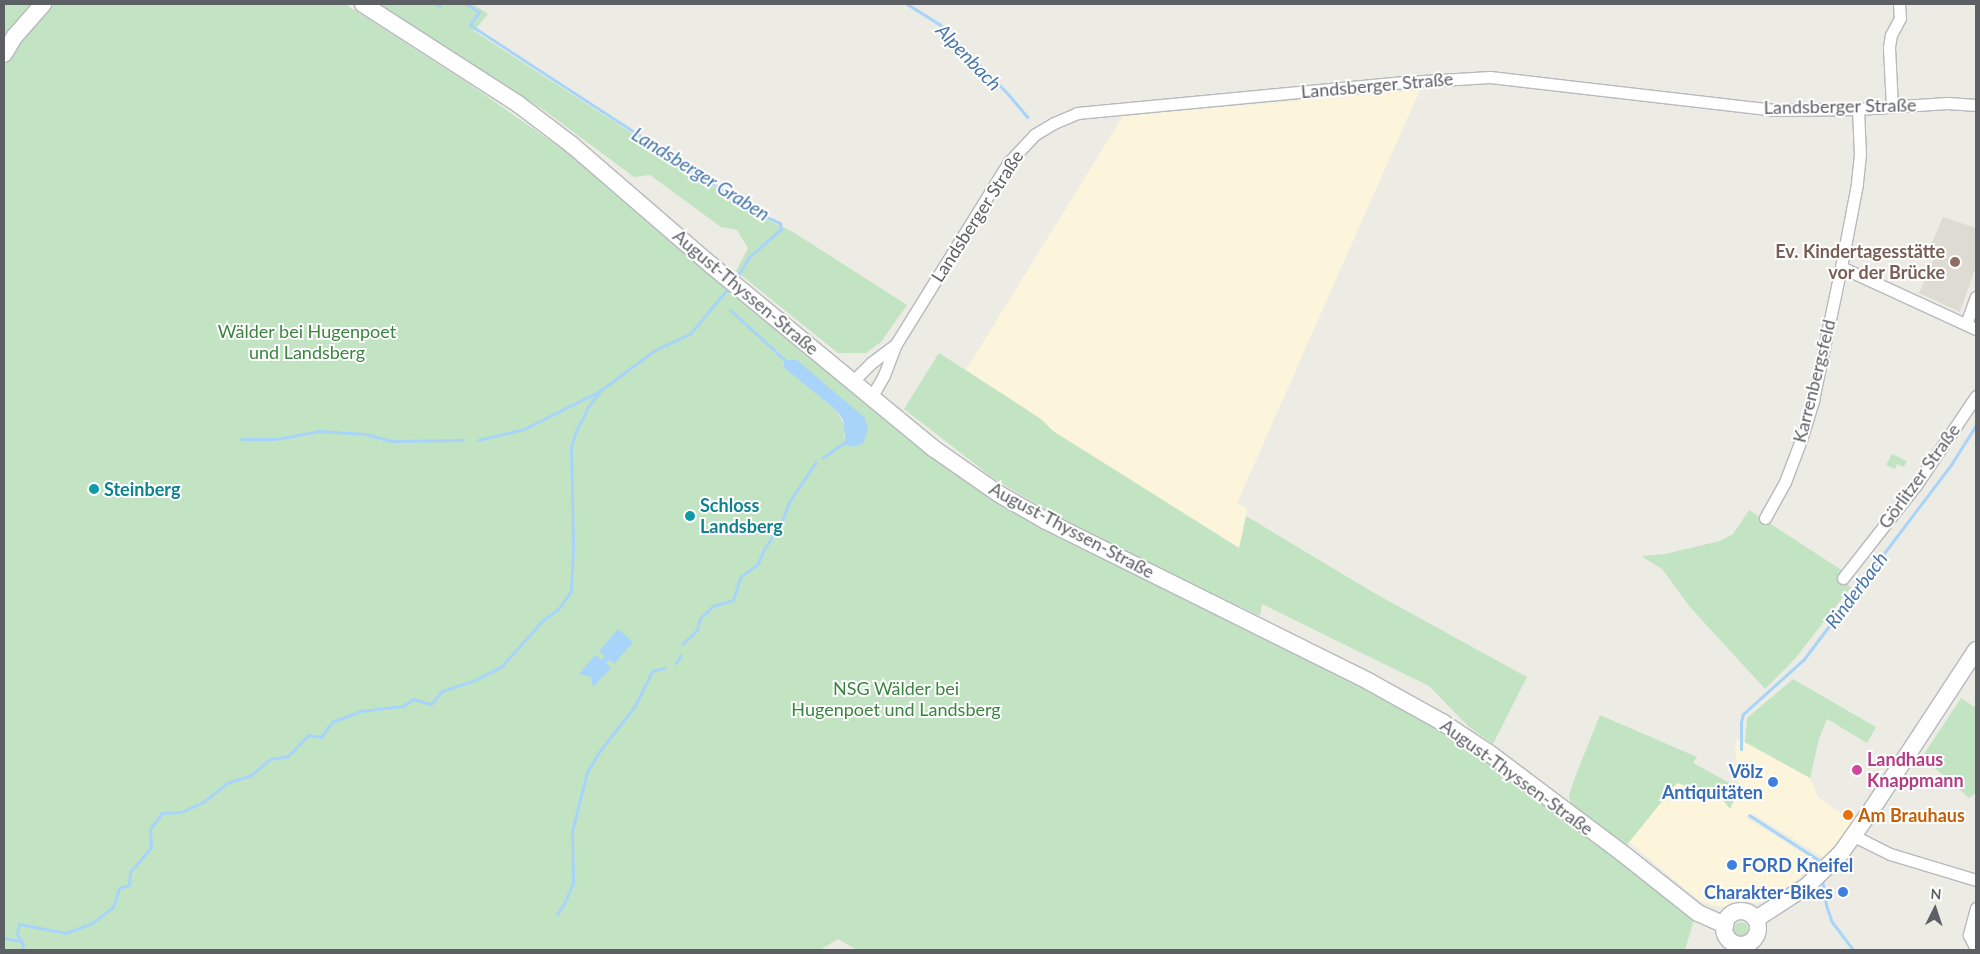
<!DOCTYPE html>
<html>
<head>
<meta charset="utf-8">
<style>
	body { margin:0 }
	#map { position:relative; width:1980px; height:954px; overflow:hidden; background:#edece4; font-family:Lato,sans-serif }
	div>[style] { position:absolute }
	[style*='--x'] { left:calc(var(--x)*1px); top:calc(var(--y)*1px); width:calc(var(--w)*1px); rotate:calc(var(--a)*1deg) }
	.commercial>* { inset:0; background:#fcf5db }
	.education>* { inset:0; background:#dddbd2 }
	.green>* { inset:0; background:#c2e4c3 }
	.round { border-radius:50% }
	.water>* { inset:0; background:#a8d4f9 }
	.stream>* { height:3px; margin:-1.5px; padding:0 1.5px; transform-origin:1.5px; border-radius:1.5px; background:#a8d4f9 }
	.roads { filter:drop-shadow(1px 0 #b6b9bd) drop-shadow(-1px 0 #b6b9bd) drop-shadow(0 1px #b6b9bd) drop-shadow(0 -1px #b6b9bd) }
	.street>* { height:11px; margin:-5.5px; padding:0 5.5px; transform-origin:5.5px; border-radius:5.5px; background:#fff }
	.secondary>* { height:16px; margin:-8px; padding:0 8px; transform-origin:8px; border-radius:8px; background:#fff }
	.secondary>.ring { margin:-8px; padding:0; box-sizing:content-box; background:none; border:16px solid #fff; border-radius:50% }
	.dots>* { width:14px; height:14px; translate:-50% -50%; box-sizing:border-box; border:2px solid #fff; border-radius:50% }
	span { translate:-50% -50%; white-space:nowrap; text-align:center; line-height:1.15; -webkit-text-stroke:4px #fff; paint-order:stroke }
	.street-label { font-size:18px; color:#5c5f64 }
	.education-label { font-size:18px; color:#785e54; font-weight:700 }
	.right { translate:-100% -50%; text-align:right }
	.park-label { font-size:18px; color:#3b8440 }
	.culture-label { font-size:18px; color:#0d838f; font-weight:700 }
	.left { translate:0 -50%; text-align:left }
	.hotel-label { font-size:18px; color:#b23c85; font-weight:700 }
	.shop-label { font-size:18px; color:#366cbe; font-weight:700 }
	.food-label { font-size:18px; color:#c56008; font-weight:700 }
	.water-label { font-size:19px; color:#4675aa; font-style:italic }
	.frame { position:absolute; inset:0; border:5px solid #5c5f64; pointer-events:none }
	.north { position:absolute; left:1910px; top:884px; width:50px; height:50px; -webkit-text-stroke:4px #fff; paint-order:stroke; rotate:4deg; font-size:14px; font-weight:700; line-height:20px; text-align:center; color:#5c5f64 }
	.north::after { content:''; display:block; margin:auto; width:18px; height:22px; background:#5c5f64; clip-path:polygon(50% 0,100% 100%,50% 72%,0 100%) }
</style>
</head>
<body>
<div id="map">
	<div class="commercial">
		<i style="clip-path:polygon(1420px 90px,1237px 503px,1247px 509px,1240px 548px,1053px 431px,1041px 419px,966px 370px,1123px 116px)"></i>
		<i style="clip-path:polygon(1738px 739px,1810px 778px,1818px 797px,1858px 825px,1824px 858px,1753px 814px,1745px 817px,1814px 860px,1816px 865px,1790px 885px,1759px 903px,1738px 902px,1724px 907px,1714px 906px,1700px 901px,1629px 842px,1677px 783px,1721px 798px,1731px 809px,1739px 788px,1735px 745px)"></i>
	</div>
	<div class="education">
		<i style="clip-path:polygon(1943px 217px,1976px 228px,1976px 266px,1960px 312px,1919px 293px,1934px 259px,1930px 247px)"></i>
	</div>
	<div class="green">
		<i style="clip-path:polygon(evenodd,4px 4px,345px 4px,469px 84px,581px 162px,996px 496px,1402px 706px,1485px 758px,1695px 916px,1685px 950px,857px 950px,838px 939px,820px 950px,4px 950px,4px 4px,785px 360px,868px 430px,844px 438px,845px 427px,836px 410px,783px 367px,785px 360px)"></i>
		<i style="clip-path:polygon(379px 4px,473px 4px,488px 14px,474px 31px,760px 216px,793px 232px,907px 305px,881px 342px,866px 353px,838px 353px,736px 271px,748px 248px,737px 230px,721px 227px,650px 175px,634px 177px,545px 111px)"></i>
		<i style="clip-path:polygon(939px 353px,1041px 419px,1053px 431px,1239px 548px,1246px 516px,1376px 594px,1527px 677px,1493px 744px,1469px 727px,1429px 686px,1262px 604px,1260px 616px,1077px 529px,993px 478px,904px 409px)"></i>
		<i style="clip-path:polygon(1892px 454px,1907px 461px,1904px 467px,1897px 464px,1895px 469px,1886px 465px)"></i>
		<i style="clip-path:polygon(1749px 510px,1843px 571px,1838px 578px,1851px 587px,1794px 660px,1765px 689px,1690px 607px,1662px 569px,1641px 556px,1665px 554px,1720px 541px,1733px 534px)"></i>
		<i style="clip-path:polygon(1793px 679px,1876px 727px,1867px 743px,1827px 719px,1819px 739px,1810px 778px,1745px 742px,1747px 718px)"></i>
		<i style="clip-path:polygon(1961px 698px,1976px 708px,1976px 793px,1969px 798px,1922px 757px)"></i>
		<i style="clip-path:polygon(1600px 715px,1697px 757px,1693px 763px,1739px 788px,1730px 809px,1721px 798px,1677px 783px,1625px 847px,1571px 806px,1569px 795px,1575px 777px)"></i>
		<i class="round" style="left:1734px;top:922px;width:14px;height:14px"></i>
	</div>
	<div class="water">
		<i style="clip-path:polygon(785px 360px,797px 360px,865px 418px,868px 430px,863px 443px,854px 447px,846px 445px,843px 420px,836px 410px,783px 367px)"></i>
		<i style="clip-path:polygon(618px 629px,633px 642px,614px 664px,610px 660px,606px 663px,611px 668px,593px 687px,591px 677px,579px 674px,595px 655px,602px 660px,605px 656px,599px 651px)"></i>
	</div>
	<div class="stream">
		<i style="--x:436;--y:4;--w:4;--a:34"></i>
		<i style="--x:439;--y:6;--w:2;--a:-63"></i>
		<i style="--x:466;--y:4;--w:15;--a:32"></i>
		<i style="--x:479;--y:12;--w:16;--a:125"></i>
		<i style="--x:470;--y:25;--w:348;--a:33.1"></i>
		<i style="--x:762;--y:215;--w:20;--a:24"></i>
		<i style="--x:780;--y:223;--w:6;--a:81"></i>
		<i style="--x:781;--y:229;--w:43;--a:138.8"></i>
		<i style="--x:749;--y:257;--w:26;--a:121"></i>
		<i style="--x:907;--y:4;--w:38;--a:32"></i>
		<i style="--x:939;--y:24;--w:98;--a:45.4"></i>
		<i style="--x:1008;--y:94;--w:30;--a:50"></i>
		<i style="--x:730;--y:310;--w:74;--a:42.3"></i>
		<i style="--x:241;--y:439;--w:35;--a:0"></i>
		<i style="--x:276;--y:439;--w:44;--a:-10.5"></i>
		<i style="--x:319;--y:431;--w:46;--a:3.7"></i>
		<i style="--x:365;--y:434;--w:28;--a:15"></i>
		<i style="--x:392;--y:441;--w:71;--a:-0.8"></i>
		<i style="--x:478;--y:440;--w:47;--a:-13.4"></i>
		<i style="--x:524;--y:429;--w:85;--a:-26.6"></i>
		<i style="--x:822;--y:458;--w:28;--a:-35"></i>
		<i style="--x:682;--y:644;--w:21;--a:-43"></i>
		<i style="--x:697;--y:630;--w:12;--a:-76"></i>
		<i style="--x:700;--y:618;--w:18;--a:-43"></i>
		<i style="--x:713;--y:606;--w:21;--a:-17"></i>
		<i style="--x:733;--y:600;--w:25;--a:-72"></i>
		<i style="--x:741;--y:576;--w:19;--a:-35"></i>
		<i style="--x:757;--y:565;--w:17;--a:-66"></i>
		<i style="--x:764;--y:549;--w:30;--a:-56"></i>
		<i style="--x:781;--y:524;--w:23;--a:-70"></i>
		<i style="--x:789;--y:502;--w:48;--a:-56"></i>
		<i style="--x:676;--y:663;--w:9;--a:-58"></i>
		<i style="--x:1741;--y:749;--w:27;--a:-90"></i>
		<i style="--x:1741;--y:722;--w:8;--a:-76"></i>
		<i style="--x:1743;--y:714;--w:82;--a:-42"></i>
		<i style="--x:1804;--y:659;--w:246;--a:-52.9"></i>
		<i style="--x:1952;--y:463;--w:45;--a:-57.7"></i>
		<i style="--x:1749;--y:815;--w:81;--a:32.9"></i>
		<i style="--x:1817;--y:859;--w:6;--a:72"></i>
		<i style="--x:1822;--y:879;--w:26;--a:81"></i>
		<i style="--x:1826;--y:905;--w:18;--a:71"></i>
		<i style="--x:1832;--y:922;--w:35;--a:53"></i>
		<i style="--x:557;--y:914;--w:12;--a:-55"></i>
		<i style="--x:564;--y:904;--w:23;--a:-67"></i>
		<i style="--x:573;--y:883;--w:52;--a:-91.1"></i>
		<i style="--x:572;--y:831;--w:61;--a:-75.7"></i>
		<i style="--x:587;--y:772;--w:23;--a:-59"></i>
		<i style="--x:599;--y:752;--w:58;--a:-52"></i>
		<i style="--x:635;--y:706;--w:39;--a:-64"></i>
		<i style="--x:652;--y:671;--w:13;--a:-13"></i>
		<i style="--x:4;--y:938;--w:17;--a:10"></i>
		<i style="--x:21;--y:941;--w:8;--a:-120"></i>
		<i style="--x:17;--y:934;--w:10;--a:-79"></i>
		<i style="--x:19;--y:924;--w:48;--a:10.8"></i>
		<i style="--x:66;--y:933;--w:28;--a:-21"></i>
		<i style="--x:92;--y:923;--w:26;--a:-37"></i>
		<i style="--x:113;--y:907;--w:20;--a:-72"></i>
		<i style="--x:119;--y:888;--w:10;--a:-17"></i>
		<i style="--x:129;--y:885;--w:13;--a:-86"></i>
		<i style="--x:130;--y:872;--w:32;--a:-49"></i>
		<i style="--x:151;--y:848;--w:19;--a:-93"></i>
		<i style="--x:150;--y:829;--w:20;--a:-53"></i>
		<i style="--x:162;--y:813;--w:19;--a:-3"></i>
		<i style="--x:181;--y:812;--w:24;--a:-24"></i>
		<i style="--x:203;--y:802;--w:31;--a:-38"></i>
		<i style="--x:227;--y:783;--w:25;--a:-18"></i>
		<i style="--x:251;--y:775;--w:25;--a:-40"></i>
		<i style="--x:270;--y:759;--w:18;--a:-9"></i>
		<i style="--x:288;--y:756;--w:29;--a:-46"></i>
		<i style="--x:308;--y:735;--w:13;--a:9"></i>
		<i style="--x:321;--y:737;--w:19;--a:-54"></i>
		<i style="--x:332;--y:722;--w:31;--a:-21"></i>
		<i style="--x:361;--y:711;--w:42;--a:-6.8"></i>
		<i style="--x:403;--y:706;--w:12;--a:-35"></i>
		<i style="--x:413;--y:699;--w:19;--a:16"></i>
		<i style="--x:431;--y:704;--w:17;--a:-50"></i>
		<i style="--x:442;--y:691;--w:35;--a:-18"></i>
		<i style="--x:475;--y:680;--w:30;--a:-27"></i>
		<i style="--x:502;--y:666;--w:59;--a:-48.4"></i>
		<i style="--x:541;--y:622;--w:23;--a:-38"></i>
		<i style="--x:559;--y:608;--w:21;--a:-55"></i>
		<i style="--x:571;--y:591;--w:43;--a:-87.3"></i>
		<i style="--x:573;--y:548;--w:101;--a:-91.1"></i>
		<i style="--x:571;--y:447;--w:17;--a:-73"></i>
		<i style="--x:576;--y:431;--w:27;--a:-63"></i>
		<i style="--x:588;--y:407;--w:21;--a:-53"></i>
		<i style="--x:601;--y:390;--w:67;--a:-36.5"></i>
		<i style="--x:655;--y:350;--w:38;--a:-25"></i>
		<i style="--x:690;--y:334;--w:61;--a:-50.3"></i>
		<i style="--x:21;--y:941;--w:4;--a:56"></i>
		<i style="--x:23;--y:944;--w:6;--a:99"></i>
	</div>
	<div class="roads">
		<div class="street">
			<i style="--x:1892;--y:107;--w:60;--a:-92.9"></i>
			<i style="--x:1889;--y:47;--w:12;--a:-81"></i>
			<i style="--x:1891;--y:35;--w:19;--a:-62"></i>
			<i style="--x:1900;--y:18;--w:14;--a:-94"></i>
			<i style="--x:1858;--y:109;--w:45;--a:87.5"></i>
			<i style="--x:1860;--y:154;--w:30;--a:96"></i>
			<i style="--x:1857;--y:184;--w:85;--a:100.9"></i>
			<i style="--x:1841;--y:267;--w:149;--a:24.7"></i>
			<i style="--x:1966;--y:324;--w:29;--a:-70"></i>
			<i style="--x:853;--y:381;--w:25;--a:-45"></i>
			<i style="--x:871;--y:363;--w:31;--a:-37"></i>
			<i style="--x:872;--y:396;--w:24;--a:-60"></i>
			<i style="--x:884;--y:375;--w:33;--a:-69"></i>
			<i style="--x:896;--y:344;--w:214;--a:-58.2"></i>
			<i style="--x:1009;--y:162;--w:37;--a:-47"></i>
			<i style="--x:1034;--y:135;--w:23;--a:-31"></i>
			<i style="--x:1054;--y:123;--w:25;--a:-23"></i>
			<i style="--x:1077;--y:113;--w:331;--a:-5.4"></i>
			<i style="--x:1407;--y:82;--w:83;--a:-3.4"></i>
			<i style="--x:1490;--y:77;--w:288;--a:6.6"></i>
			<i style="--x:1776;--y:110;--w:82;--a:-0.7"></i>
			<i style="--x:1858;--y:109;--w:89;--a:-3.9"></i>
			<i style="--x:1947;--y:103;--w:29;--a:4"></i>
			<i style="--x:1765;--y:518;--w:41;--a:-60.9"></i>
			<i style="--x:1785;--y:482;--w:48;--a:-69.3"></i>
			<i style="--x:1802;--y:437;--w:39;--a:-73"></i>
			<i style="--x:1813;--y:400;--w:136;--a:-78.1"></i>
			<i style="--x:1843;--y:578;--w:118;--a:-51.9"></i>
			<i style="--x:1916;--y:485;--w:107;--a:-56"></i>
			<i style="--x:1854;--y:836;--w:40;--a:26.6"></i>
			<i style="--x:1890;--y:854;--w:90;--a:16.8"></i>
			<i style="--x:1976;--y:908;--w:28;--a:105"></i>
			<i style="--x:1969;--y:935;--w:16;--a:63"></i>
		</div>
		<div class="secondary">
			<i style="--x:363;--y:4;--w:184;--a:32.8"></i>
			<i style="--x:518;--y:104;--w:68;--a:37.2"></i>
			<i style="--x:572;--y:145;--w:184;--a:40.8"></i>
			<i style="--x:711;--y:265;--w:288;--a:39.5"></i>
			<i style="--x:933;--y:448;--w:80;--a:34.9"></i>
			<i style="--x:999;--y:494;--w:54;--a:29.9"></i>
			<i style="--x:1046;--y:521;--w:360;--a:26.4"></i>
			<i style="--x:1368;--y:681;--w:85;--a:29"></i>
			<i style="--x:1442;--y:722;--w:56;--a:33.4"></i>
			<i style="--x:1489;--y:753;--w:165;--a:36.9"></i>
			<i style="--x:1621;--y:852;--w:98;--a:38.4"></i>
			<i style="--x:1698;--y:913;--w:30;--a:24"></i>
			<i style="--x:4;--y:54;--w:21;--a:-59"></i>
			<i style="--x:15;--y:36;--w:43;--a:-48.8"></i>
			<i class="ring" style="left:1724px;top:911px;width:18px;height:18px"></i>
			<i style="--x:1756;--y:919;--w:61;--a:-32.9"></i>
			<i style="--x:1807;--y:886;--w:47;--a:-44.1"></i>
			<i style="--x:1841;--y:853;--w:54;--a:-54.8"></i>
			<i style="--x:1872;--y:809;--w:190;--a:-56.8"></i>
		</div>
	</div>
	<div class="dots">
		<i style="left:1955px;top:262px;background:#8d6e63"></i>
		<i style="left:94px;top:489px;background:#0f9aa8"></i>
		<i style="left:690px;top:516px;background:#0f9aa8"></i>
		<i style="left:1857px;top:770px;background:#d1479c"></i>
		<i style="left:1773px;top:782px;background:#3f7fe0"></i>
		<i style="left:1848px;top:815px;background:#e8710a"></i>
		<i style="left:1732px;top:865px;background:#3f7fe0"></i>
		<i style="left:1843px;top:892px;background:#3f7fe0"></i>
	</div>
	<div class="street-label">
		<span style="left:1377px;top:85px;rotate:-5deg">Landsberger Straße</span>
		<span style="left:1840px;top:106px;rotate:-1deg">Landsberger Straße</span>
		<span style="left:977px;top:216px;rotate:-57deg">Landsberger Straße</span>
		<span style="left:746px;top:292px;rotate:40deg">August-Thyssen-Straße</span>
		<span style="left:1814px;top:381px;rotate:-76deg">Karrenbergsfeld</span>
		<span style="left:1919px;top:476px;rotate:-54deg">Görlitzer Straße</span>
		<span style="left:1072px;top:530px;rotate:28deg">August-Thyssen-Straße</span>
		<span style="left:1517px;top:777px;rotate:36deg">August-Thyssen-Straße</span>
	</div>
	<div class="education-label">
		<span class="right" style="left:1945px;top:262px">Ev. Kindertagesstätte<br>vor der Brücke</span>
	</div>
	<div class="park-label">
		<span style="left:307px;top:342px">Wälder bei Hugenpoet<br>und Landsberg</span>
		<span style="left:896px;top:699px">NSG Wälder bei<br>Hugenpoet und Landsberg</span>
	</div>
	<div class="culture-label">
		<span class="left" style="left:104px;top:489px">Steinberg</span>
		<span class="left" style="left:700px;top:516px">Schloss<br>Landsberg</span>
	</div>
	<div class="hotel-label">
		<span class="left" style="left:1867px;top:770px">Landhaus<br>Knappmann</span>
	</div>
	<div class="shop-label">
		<span class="right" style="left:1763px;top:782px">Völz<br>Antiquitäten</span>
		<span class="left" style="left:1742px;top:865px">FORD Kneifel</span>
		<span class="right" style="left:1833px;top:892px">Charakter-Bikes</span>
	</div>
	<div class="food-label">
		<span class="left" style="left:1858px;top:815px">Am Brauhaus</span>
	</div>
	<div class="water-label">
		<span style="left:969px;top:57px;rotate:46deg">Alpenbach</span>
		<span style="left:701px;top:174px;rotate:32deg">Landsberger Graben</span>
		<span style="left:1856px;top:590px;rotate:-53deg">Rinderbach</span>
	</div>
	<div class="frame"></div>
	<div class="north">N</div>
</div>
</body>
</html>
